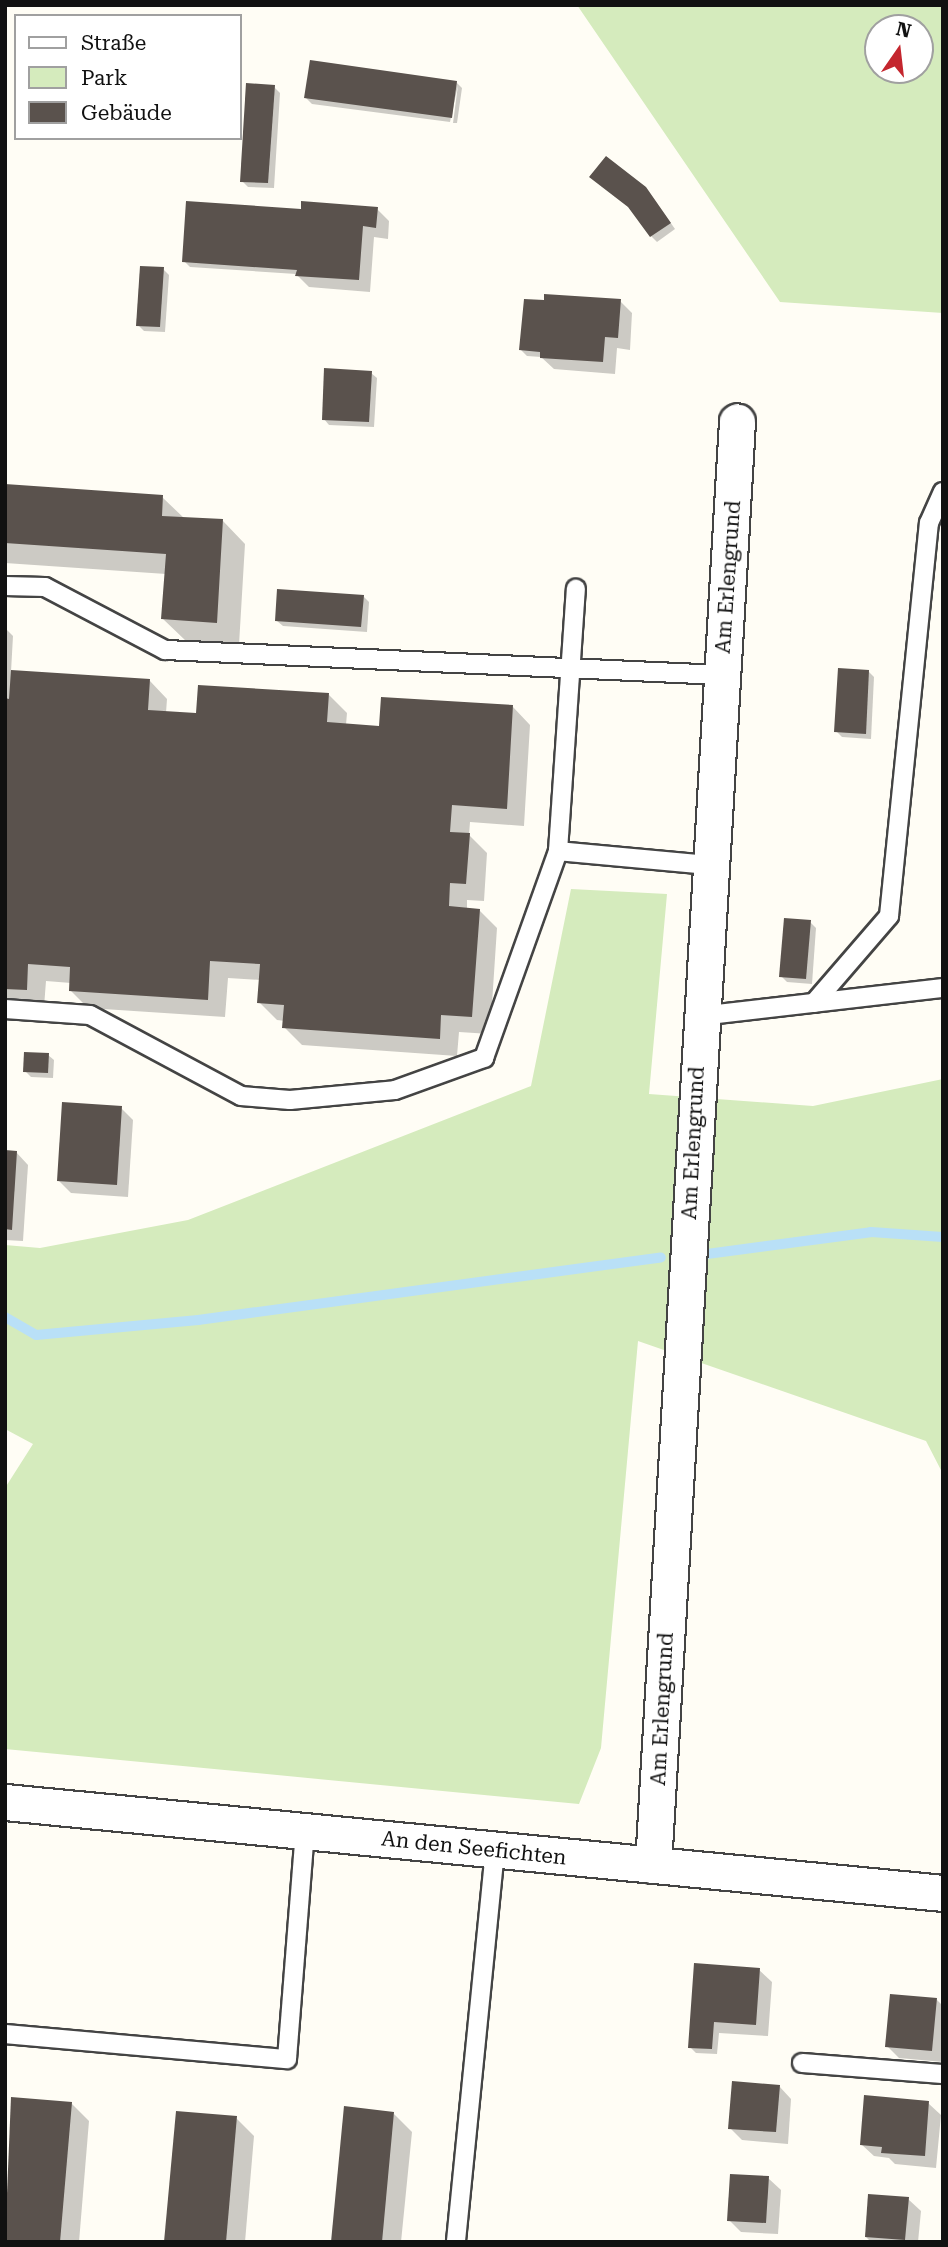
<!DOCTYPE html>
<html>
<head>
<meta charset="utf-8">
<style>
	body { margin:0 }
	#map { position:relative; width:948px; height:2247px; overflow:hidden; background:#fffdf5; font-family:"Roboto Serif",serif }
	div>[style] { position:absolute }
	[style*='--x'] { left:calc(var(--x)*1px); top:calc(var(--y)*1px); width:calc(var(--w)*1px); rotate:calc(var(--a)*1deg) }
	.green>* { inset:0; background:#d5ebbd }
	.shadow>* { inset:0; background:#0003 }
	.stream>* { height:10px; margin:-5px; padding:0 5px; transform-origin:5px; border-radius:5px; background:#b9e0f7 }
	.building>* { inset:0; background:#5a524d }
	.roads { filter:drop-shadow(2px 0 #444) drop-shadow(-2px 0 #444) drop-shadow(0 2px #444) drop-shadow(0 -2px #444) }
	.service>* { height:18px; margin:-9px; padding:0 9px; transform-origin:9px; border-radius:9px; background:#fff }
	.minor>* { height:35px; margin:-17.5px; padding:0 17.5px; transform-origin:17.5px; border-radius:17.5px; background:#fff }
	span { translate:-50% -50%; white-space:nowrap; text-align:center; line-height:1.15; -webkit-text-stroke:7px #fff; paint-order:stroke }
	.street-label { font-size:21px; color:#111 }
	.frame { position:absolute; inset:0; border:7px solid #111; pointer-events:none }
	.legend { position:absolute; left:14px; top:14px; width:228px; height:126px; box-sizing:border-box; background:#fff; border:2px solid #a0a0a0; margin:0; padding:9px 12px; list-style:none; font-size:21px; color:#111 }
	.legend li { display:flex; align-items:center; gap:14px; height:35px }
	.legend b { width:35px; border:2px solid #a0a0a0 }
	.north { position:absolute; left:864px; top:14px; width:70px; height:70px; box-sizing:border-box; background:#fff; border:2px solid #a0a0a0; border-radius:50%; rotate:14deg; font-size:19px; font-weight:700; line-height:28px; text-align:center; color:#111 }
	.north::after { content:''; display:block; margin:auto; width:24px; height:32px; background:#c4262e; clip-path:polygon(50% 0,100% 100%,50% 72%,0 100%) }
</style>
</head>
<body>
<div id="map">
	<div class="green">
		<i style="clip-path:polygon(evenodd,577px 5px,943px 5px,943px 313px,780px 302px,577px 5px,878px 28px,920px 28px,920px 70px,878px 70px,878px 28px)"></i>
		<i style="clip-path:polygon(571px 889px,667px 894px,649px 1094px,813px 1106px,943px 1079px,943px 1474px,926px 1441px,638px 1341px,601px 1748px,579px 1804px,5px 1749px,5px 1488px,33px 1444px,5px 1429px,5px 1245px,40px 1248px,188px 1220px,531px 1086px)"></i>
	</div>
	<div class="shadow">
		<i style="clip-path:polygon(456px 82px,462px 88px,457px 123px,453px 123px,458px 85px,450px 122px,312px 104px,306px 98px)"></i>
		<i style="clip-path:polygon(274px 87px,280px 93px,274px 188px,248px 187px,242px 181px)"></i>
		<i style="clip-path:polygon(651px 195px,675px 229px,657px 242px,651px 236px)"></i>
		<i style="clip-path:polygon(377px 209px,389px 221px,388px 239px,374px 237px,370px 292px,309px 287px,296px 274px,190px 267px,184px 261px,302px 211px)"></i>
		<i style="clip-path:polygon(163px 269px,169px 275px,165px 332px,144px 331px,138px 325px)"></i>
		<i style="clip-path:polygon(620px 301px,632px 313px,630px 350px,617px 348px,615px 374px,554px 369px,541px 357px,527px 356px,521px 350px)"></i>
		<i style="clip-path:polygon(371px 373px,377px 378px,374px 427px,329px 425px,324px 419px)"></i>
		<i style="clip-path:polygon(5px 486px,162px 497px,185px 519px,223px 521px,245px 544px,239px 645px,186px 641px,163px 619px,166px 574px,5px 563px)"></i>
		<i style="clip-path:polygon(363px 596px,369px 602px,367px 632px,283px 626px,277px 621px)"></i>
		<i style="clip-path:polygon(5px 628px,13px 636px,11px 672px,150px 681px,167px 699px,166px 713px,197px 715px,329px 695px,347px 713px,346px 725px,381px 728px,513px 707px,530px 725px,524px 826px,470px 822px,469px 835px,487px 853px,484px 901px,467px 900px,467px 909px,479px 910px,497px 928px,490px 1034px,459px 1032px,457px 1056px,302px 1045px,284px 1027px,285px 1021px,277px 1020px,259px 1002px,261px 980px,228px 978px,225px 1017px,88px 1008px,70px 990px,71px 983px,46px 981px,44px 1007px,5px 1005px)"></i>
		<i style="clip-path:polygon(868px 671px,874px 677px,871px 739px,842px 737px,836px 731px)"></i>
		<i style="clip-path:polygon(810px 922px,816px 928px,812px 984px,787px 982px,781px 976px)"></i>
		<i style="clip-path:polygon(48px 1055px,54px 1060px,53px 1078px,31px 1077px,25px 1071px)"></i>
		<i style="clip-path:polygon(121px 1108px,133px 1120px,128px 1197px,71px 1193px,59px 1181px)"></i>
		<i style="clip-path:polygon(5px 1152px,16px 1152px,28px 1165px,23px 1241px,5px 1240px)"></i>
		<i style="clip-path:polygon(759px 1970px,772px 1982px,768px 2036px,719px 2033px,717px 2054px,696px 2053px,690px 2047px)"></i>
		<i style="clip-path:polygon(936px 1999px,943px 2006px,943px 2062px,899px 2058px,887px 2046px)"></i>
		<i style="clip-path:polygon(779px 2086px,791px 2099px,788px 2144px,742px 2140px,730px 2128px)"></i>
		<i style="clip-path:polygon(13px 2099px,71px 2103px,89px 2121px,79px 2242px,5px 2242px)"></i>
		<i style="clip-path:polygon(928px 2103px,941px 2115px,936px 2168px,895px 2164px,889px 2158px,874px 2156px,861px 2144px)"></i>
		<i style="clip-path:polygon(394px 2114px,412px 2132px,401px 2242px,332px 2242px)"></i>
		<i style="clip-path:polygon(236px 2118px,254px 2136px,245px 2242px,166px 2242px)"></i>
		<i style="clip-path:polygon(768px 2178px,781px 2190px,778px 2234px,741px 2232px,729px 2220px)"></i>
		<i style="clip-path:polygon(908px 2199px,921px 2211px,918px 2242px,871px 2242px,866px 2237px)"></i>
	</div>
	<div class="stream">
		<i style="--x:707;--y:1254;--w:165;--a:-7.6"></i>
		<i style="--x:871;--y:1232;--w:72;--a:4"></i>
		<i style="--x:5;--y:1317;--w:36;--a:30"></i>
		<i style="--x:36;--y:1335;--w:163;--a:-5.3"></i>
		<i style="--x:198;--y:1320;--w:467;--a:-7.7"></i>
	</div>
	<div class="building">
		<i style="clip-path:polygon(310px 60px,457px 81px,452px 118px,304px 98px)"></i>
		<i style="clip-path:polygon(246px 83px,275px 85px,268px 183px,240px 182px)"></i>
		<i style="clip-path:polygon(606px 156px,646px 187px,671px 223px,650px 237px,628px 207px,589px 177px)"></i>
		<i style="clip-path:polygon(186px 201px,301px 209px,301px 201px,378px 207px,376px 228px,363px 226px,359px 280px,295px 276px,297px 270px,182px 262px)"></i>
		<i style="clip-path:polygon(140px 266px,164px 267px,160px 327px,136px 326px)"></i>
		<i style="clip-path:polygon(544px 294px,621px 299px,618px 338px,605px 337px,603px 362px,540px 358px,540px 352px,519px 350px,524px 299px,544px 300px)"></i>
		<i style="clip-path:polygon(324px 368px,372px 371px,369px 422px,322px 420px)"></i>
		<i style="clip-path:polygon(5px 484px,163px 495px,162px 516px,223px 519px,217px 623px,161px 619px,166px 554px,5px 543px)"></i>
		<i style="clip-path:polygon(277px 589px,364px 595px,361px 627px,275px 621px)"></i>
		<i style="clip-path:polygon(838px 668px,869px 670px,866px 734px,834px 732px)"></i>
		<i style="clip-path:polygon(11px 670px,150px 679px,148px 710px,196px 713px,198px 685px,329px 693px,327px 722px,379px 726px,381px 697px,513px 705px,507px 809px,452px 805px,450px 832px,470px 833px,466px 884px,450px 883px,449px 906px,480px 909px,472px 1017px,441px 1015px,440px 1039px,282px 1028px,284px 1005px,257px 1003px,260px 964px,210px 961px,208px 1000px,69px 991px,70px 967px,28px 964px,27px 990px,5px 989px,5px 698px,9px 699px)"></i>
		<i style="clip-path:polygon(784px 918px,811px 920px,806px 979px,779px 977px)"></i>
		<i style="clip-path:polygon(24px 1052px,49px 1053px,48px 1073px,23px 1072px)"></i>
		<i style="clip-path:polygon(62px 1102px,122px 1106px,117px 1185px,57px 1181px)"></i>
		<i style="clip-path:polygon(5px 1150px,17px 1151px,12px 1230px,5px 1229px)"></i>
		<i style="clip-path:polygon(694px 1963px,760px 1968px,756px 2025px,714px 2022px,712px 2049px,688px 2048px)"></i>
		<i style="clip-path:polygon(890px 1994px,937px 1998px,932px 2051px,885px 2047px)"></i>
		<i style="clip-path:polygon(732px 2081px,780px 2085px,776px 2132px,728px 2129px)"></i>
		<i style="clip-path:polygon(864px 2095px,929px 2101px,925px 2156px,881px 2153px,882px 2147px,860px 2145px)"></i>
		<i style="clip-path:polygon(11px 2097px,72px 2102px,60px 2242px,5px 2242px)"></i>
		<i style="clip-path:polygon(344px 2106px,394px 2112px,382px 2242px,331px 2242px)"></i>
		<i style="clip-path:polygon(176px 2111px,237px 2116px,226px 2242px,164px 2242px)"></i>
		<i style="clip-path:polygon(730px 2174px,769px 2176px,766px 2223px,727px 2221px)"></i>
		<i style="clip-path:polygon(868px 2194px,909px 2197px,905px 2240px,865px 2237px)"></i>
	</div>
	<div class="roads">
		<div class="service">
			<i style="--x:5;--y:586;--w:40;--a:1.4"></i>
			<i style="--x:45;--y:587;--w:136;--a:27.7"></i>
			<i style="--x:165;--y:650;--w:557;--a:2.57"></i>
			<i style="--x:558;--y:851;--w:263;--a:-86.1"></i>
			<i style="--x:814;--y:1003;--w:115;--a:-49.2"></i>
			<i style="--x:889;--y:916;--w:395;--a:-84.2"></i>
			<i style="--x:929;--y:523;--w:34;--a:-66"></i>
			<i style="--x:5;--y:1009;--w:85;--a:4"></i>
			<i style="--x:90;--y:1015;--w:171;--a:28.2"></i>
			<i style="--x:241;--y:1096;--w:49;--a:4.7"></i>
			<i style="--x:290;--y:1100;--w:105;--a:-5.4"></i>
			<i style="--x:395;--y:1090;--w:95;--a:-19.8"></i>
			<i style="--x:484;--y:1058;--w:220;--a:-70.3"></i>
			<i style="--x:558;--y:851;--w:153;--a:5.3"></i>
			<i style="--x:700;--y:1016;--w:245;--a:-6.6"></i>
			<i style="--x:5;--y:2034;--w:283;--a:5.1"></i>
			<i style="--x:287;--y:2059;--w:229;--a:-85.5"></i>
			<i style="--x:802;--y:2063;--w:141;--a:4.5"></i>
			<i style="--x:456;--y:2241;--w:394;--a:-84.3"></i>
		</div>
		<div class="minor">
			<i style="--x:5;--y:1802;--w:942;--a:5.54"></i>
			<i style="--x:653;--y:1865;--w:1446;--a:-86.67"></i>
		</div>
	</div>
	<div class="street-label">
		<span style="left:728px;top:577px;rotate:-86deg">Am Erlengrund</span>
		<span style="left:693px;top:1143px;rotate:-87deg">Am Erlengrund</span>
		<span style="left:662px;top:1709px;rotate:-87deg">Am Erlengrund</span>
		<span style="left:474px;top:1848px;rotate:6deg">An den Seefichten</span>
	</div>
	<div class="frame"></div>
	<ul class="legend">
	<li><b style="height:9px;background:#fff"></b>Straße</li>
	<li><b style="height:19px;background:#d5ebbd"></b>Park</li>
	<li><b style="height:19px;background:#5a524d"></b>Gebäude</li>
	</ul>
	<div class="north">N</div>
</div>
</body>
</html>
